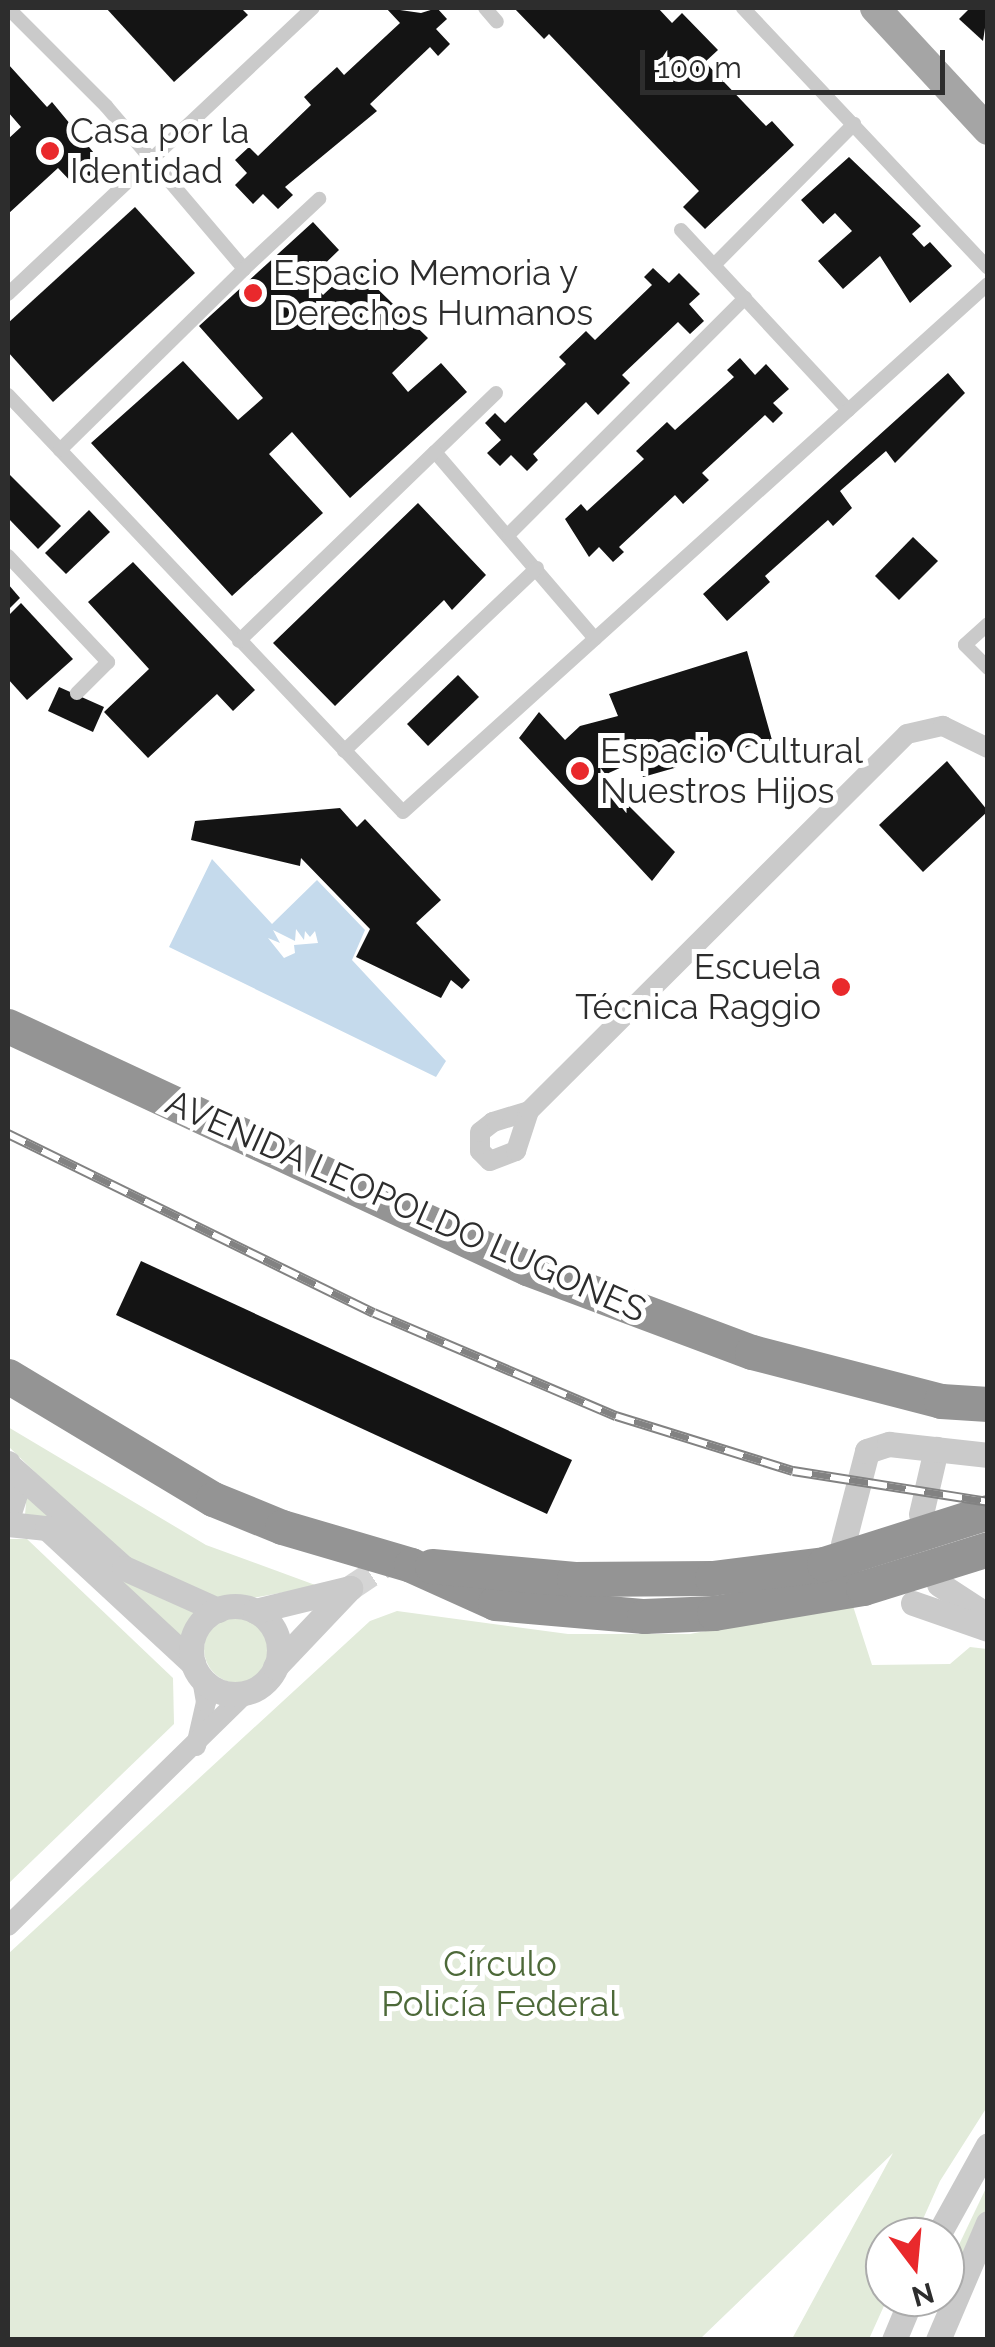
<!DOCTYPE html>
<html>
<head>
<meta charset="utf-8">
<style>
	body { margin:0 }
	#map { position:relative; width:995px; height:2347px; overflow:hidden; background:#fff; font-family:Raleway,sans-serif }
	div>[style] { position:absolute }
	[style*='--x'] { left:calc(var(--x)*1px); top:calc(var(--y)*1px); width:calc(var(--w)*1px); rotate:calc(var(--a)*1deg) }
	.green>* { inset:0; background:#e2ebda }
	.round { border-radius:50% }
	.water>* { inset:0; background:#c5daec }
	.building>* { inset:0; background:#141414 }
	.tertiary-tunnel>* { height:25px; margin-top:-12.5px; transform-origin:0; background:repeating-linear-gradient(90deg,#d5d5d5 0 25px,transparent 0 37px) }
	.pedestrian>* { height:14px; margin:-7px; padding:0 7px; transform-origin:7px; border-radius:7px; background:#cacaca }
	.minor>* { height:20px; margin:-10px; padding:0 10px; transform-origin:10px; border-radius:10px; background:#cacaca }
	.tertiary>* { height:25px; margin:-12.5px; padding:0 12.5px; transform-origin:12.5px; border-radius:12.5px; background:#cacaca }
	.tertiary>.ring { margin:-12.5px; padding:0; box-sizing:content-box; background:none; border:25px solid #cacaca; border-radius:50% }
	.primary>* { height:30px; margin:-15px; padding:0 15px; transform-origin:15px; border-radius:15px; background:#a5a5a5 }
	.motorway>* { height:35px; margin:-17.5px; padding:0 17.5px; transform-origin:17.5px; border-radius:17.5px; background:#949494 }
	.rail>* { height:10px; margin-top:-5px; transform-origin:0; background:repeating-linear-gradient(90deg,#fff 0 19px,#828282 0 38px); box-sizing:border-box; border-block:2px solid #828282 }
	.dots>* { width:28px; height:28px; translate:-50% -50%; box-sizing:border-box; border:5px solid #fff; border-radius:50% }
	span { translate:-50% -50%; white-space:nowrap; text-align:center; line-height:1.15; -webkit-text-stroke:10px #fff; paint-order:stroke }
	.poi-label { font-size:35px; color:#2d2d2d }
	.left { translate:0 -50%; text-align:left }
	.right { translate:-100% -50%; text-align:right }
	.street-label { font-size:35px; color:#2d2d2d }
	.park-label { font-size:35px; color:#4d6939 }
	.frame { position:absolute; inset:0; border:10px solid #2d2d2d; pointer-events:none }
	.north { position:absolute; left:865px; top:2217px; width:100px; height:100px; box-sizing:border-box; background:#fff; border:2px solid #ababab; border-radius:50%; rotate:164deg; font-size:28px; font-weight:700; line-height:40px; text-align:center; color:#2d2d2d }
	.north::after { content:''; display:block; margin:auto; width:35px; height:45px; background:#e9292c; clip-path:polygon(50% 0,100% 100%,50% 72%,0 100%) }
	.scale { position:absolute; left:640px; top:50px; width:305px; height:45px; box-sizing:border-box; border:5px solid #2d2d2d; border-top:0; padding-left:12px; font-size:30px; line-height:35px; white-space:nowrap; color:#2d2d2d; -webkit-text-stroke:8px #fff; paint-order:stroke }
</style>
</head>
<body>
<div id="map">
	<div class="green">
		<i style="clip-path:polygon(8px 1427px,206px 1545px,318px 1586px,237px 1601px,195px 1596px,160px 1582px,107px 1542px,8px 1446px)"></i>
		<i style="clip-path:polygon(27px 1491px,199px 1613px,184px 1642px,25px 1515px)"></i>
		<i style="clip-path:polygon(8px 1539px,27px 1539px,173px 1678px,174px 1724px,8px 1884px)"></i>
		<i style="clip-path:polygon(852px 1603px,872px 1665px,950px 1664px,970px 1647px,987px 1649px,987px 2107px,940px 2181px,915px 2237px,885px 2237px,888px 2297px,869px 2339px,792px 2339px,893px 2153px,700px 2339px,8px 2340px,8px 1954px,370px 1621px,397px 1611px,568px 1634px,690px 1634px)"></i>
		<i class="round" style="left:204px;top:1615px;width:68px;height:68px"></i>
		<i style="clip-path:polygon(987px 2186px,987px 2212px,945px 2297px,945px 2274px)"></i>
	</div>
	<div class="water">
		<i style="clip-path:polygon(evenodd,212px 859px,272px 924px,317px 880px,365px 930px,352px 960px,446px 1061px,436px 1077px,169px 947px,212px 859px,296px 929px,304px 940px,305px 931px,310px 937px,315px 931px,318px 943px,294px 945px,295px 953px,284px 958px,268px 938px,280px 943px,273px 930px,295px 941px,296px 929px)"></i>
	</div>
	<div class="building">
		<i style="clip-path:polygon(106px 8px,241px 8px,248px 15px,174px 82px)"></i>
		<i style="clip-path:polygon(386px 8px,421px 13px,437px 8px,447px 19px,436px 29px,450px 44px,438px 56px,430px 47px,370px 104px,377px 111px,285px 187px,293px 195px,278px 209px,263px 194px,253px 204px,235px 185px,247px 173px,235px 160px,249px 147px,258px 156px,311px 105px,304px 97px,337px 67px,344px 75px,400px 23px)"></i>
		<i style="clip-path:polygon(514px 8px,658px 8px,672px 23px,682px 13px,718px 50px,705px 62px,766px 126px,772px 121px,794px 145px,705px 229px,683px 207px,699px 191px,549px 34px,544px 39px)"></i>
		<i style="clip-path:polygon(970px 8px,988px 8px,983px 41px,959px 19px)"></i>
		<i style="clip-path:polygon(8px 64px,47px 107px,52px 102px,103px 164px,77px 188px,58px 168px,8px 214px,8px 139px,21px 127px,8px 112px)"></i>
		<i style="clip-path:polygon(849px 157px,921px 226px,912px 234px,924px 247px,930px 242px,952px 266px,910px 303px,880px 256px,843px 289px,818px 261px,852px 231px,835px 213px,823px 224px,801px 200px)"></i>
		<i style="clip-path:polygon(135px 207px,195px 273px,53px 402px,8px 352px,8px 323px)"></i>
		<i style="clip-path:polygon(313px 222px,339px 250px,309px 279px,323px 295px,354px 266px,428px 338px,392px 373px,408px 392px,441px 363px,467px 392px,350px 498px,292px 432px,269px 454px,323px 513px,232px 596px,91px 443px,183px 361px,238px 420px,263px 398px,199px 326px)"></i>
		<i style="clip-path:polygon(653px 268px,669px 283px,679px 273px,700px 294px,689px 304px,704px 321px,690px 334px,678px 322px,622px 375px,630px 383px,598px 415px,586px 402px,533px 454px,538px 460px,527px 471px,511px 455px,500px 466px,487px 453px,501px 440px,485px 423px,495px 413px,505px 423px,566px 364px,559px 357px,586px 331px,595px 340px,652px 285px,644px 277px)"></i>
		<i style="clip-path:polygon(740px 358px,755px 375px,766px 364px,789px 389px,773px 403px,783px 413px,773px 423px,765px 415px,702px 473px,709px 480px,683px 504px,675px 495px,619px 547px,624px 552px,613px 562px,599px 547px,589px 557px,565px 519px,581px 504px,587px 511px,644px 459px,636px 451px,667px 422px,675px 430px,734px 377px,727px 370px)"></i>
		<i style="clip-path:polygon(948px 373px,965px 393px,895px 463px,886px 451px,840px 491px,852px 508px,833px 526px,828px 520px,765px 576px,770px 582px,727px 621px,703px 594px)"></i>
		<i style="clip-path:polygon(8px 473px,61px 526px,38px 549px,8px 518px)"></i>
		<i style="clip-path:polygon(418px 503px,486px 575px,452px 610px,444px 600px,335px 706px,273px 643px)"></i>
		<i style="clip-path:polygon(89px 510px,110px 532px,66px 574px,45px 553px)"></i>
		<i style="clip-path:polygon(913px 537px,938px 561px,899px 600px,875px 576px)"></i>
		<i style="clip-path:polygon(133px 562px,255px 690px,233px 711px,217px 694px,148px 758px,104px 712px,149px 669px,88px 602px)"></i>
		<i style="clip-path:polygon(8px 584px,20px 598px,8px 610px)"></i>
		<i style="clip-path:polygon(21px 603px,73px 659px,27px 700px,8px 679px,8px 616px)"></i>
		<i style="clip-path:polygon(747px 651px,772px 740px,643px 777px,637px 760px,600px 777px,675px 852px,652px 881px,519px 738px,539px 712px,565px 740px,580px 726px,618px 716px,609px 694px)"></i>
		<i style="clip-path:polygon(458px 675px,479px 697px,428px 746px,407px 724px)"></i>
		<i style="clip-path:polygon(59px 687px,104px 707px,93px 732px,48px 711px)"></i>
		<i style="clip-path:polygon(947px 761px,988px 811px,923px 872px,879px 825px)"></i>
		<i style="clip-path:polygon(340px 808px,357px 827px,365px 819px,441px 900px,416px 923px,470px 980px,462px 989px,451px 980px,441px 998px,356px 957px,370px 929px,301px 858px,300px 866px,191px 840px,195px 821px)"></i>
		<i style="clip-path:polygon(141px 1261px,572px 1460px,547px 1514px,116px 1315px)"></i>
	</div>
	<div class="tertiary-tunnel">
		<i style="--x:350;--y:1588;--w:43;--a:-33.7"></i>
		<i style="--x:386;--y:1564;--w:20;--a:-3"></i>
	</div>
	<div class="pedestrian">
		<i style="--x:8;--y:8;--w:139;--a:45"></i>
		<i style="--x:106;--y:106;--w:214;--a:49.7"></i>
		<i style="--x:244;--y:269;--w:103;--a:-43"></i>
		<i style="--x:485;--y:8;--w:18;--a:49"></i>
		<i style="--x:743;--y:8;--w:357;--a:46.7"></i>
		<i style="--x:681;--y:230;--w:246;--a:47.1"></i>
		<i style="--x:714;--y:265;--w:199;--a:-45.2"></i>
		<i style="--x:8;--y:294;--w:418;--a:-43.2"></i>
		<i style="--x:496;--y:393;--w:85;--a:136"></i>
		<i style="--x:435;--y:452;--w:246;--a:49.4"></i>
		<i style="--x:8;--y:395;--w:574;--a:46.55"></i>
		<i style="--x:403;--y:812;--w:788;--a:-42.07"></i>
		<i style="--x:60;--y:450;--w:258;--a:-44.5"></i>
		<i style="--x:509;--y:534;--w:334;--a:-45"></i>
		<i style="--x:8;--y:556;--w:146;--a:46.7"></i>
		<i style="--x:108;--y:662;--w:44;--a:135"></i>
		<i style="--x:988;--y:624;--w:31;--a:138"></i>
		<i style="--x:965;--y:645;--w:33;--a:45"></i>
		<i style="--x:239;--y:641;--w:272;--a:-44"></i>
		<i style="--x:344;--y:751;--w:266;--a:-43.5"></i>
	</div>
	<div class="minor">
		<i style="--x:529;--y:1111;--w:38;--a:163"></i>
		<i style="--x:493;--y:1122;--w:16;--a:142"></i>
		<i style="--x:480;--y:1132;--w:19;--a:90"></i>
		<i style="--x:480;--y:1151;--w:14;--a:45"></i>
		<i style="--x:490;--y:1161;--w:28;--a:-21"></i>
		<i style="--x:516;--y:1151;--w:42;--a:-72"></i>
		<i style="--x:529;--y:1111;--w:534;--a:-44.92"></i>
		<i style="--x:907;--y:734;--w:37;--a:-13"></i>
		<i style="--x:943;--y:726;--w:50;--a:26.1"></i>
		<i style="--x:196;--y:1746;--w:45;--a:-77.2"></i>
		<i style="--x:206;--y:1702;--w:23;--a:-100"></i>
		<i style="--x:8;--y:1926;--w:334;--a:-44.4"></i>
	</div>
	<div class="tertiary">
		<i style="--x:8;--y:1463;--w:27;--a:70"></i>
		<i style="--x:17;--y:1488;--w:28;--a:108"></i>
		<i style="--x:12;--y:1468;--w:150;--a:41.8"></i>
		<i style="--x:124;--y:1568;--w:103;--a:24.1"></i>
		<i style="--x:921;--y:1514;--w:67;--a:-77"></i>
		<i style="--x:8;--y:1524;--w:39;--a:6"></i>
		<i style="--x:47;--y:1528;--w:199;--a:42.8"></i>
		<i style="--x:843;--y:1544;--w:96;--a:-75.5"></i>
		<i style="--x:867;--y:1451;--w:23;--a:-18"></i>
		<i style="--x:889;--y:1444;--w:100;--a:6.3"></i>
		<i style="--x:939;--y:1584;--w:59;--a:33.1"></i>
		<i style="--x:913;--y:1603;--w:79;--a:19.1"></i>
		<i class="ring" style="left:191px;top:1606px;width:63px;height:63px"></i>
		<i style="--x:255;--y:1611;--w:98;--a:-13.6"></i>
		<i style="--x:275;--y:1667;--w:109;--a:-46.5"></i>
		<i style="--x:937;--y:2237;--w:105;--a:-61"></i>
		<i style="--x:894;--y:2340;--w:47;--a:-67.3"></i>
		<i style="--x:938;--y:2340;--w:127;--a:-66.9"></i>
	</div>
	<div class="primary">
		<i style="--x:875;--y:8;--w:166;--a:47.2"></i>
	</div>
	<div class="motorway">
		<i style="--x:8;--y:1026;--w:573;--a:25"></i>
		<i style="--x:527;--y:1268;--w:240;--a:20.5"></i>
		<i style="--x:752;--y:1352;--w:195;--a:14.5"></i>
		<i style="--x:941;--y:1401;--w:47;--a:3.7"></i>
		<i style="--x:8;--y:1376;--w:239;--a:31"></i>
		<i style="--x:213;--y:1499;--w:74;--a:22.1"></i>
		<i style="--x:282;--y:1527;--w:134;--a:16.4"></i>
		<i style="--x:411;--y:1565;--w:92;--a:24.3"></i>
		<i style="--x:495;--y:1603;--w:150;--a:5"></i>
		<i style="--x:644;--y:1616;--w:70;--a:-2.5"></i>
		<i style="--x:714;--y:1613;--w:151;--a:-9.5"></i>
		<i style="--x:863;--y:1588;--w:131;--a:-17.3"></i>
		<i style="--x:432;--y:1566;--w:143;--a:5.2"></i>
		<i style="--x:574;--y:1579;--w:138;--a:-0.4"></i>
		<i style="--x:712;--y:1578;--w:113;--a:-7.1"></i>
		<i style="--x:824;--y:1564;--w:172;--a:-17.6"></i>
	</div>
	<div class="rail">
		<i style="--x:8;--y:1134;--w:407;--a:26.1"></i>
		<i style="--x:374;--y:1313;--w:263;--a:23.1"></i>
		<i style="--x:616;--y:1416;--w:185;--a:17.3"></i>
		<i style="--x:793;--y:1471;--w:197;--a:9"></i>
	</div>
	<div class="dots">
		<i style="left:50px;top:151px;background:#e9292c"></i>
		<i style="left:253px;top:293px;background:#e9292c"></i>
		<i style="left:580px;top:771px;background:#e9292c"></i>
		<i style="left:841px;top:987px;background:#e9292c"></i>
	</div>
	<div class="poi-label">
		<span class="left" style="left:70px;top:151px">Casa por la<br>Identidad</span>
		<span class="left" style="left:273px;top:293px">Espacio Memoria y<br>Derechos Humanos</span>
		<span class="left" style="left:600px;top:771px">Espacio Cultural<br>Nuestros Hijos</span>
		<span class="right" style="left:821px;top:987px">Escuela<br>Técnica Raggio</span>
	</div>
	<div class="street-label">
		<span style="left:406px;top:1206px;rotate:24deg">AVENIDA LEOPOLDO LUGONES</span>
	</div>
	<div class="park-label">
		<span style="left:500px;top:1984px">Círculo<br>Policía Federal</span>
	</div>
	<div class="frame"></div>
	<div class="north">N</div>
	<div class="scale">100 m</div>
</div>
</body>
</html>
